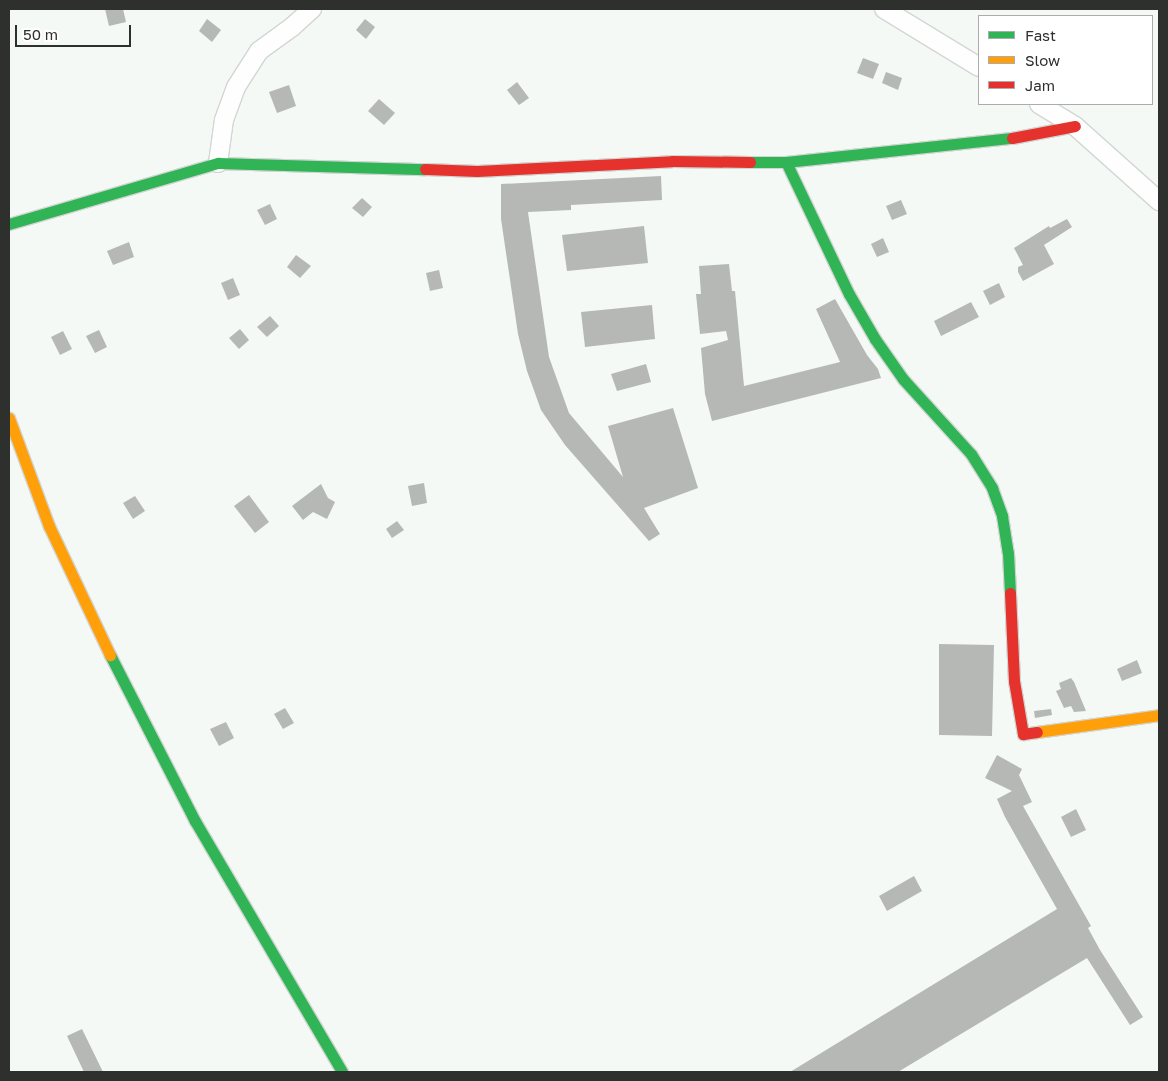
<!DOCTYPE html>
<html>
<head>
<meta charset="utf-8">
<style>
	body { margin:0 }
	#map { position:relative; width:1168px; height:1081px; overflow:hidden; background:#f5f9f6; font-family:"Golos Text",sans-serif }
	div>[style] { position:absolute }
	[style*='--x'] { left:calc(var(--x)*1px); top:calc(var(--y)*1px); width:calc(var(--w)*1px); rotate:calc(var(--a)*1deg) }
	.building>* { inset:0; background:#b5b8b5 }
	.roads { filter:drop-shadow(1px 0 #d2d6d3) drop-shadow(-1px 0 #d2d6d3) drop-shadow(0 1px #d2d6d3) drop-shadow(0 -1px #d2d6d3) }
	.street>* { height:18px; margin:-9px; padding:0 9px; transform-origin:9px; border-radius:9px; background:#fefefe }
	.fast>* { height:11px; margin:-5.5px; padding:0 5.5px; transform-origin:5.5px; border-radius:5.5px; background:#30b455 }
	.slow>* { height:11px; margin:-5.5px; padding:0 5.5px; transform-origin:5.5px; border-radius:5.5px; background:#ff9f0a }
	.jam>* { height:11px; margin:-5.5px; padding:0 5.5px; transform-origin:5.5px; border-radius:5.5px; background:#e5322d }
	span { translate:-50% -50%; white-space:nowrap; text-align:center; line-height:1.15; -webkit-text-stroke:5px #fff; paint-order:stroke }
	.frame { position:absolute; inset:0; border:10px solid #2e302e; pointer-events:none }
	.legend { position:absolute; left:978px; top:15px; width:175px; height:90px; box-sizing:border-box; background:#fff; border:1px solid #abacab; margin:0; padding:6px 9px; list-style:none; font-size:15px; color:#2e302e }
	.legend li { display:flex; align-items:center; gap:10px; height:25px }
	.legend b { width:25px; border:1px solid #abacab }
	.scale { position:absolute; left:15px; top:25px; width:116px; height:22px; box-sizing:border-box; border:2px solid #2e302e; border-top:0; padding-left:6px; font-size:15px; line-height:18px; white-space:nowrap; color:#2e302e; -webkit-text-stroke:4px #fff; paint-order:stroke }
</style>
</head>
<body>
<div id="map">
	<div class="building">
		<i style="clip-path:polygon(105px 9px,123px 9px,126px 22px,109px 26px)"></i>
		<i style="clip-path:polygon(207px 19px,221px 30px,212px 42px,199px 31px)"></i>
		<i style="clip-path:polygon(365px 19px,375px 27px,366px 39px,356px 30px)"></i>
		<i style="clip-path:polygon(863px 58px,879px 64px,873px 79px,857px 73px)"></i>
		<i style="clip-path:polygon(886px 72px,902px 78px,898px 90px,882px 83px)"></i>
		<i style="clip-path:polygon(517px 82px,529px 98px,519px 105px,507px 90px)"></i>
		<i style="clip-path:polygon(289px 85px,296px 106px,277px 113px,269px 92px)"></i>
		<i style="clip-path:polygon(379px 99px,395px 113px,384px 125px,368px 111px)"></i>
		<i style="clip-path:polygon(661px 176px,662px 200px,571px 205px,571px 210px,528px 212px,549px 357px,569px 413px,623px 477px,608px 426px,673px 408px,698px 488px,644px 508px,660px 534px,649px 541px,565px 445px,541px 410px,527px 371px,518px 334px,501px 219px,501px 184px)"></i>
		<i style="clip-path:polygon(362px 198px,372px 207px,363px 217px,352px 208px)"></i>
		<i style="clip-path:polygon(901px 200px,907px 214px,892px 220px,886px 206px)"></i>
		<i style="clip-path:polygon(270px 204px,277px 219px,265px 225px,257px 210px)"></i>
		<i style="clip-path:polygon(1067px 219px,1072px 227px,1044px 245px,1054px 264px,1023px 281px,1018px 272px,1018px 267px,1023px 265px,1014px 248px,1049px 226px,1050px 228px)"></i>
		<i style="clip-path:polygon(644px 226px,648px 263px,567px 271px,562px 235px)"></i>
		<i style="clip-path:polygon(883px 238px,889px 252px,877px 257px,871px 244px)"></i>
		<i style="clip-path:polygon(129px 242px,134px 257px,113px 265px,107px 251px)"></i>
		<i style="clip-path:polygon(296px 255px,311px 266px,300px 278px,287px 267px)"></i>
		<i style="clip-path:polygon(729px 264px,732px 291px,735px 291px,744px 386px,840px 362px,816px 309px,835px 299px,867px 355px,878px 369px,881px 378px,712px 421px,705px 394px,701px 348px,728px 340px,726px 331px,700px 334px,696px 294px,701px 294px,699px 266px)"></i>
		<i style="clip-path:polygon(439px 270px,443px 288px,430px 291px,426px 273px)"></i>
		<i style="clip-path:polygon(233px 278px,240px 295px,228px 300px,221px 283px)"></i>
		<i style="clip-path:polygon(999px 283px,1005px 297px,990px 305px,983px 291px)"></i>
		<i style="clip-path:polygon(971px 302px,979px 317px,941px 336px,934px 321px)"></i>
		<i style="clip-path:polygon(652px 305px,655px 339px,585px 347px,581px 312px)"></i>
		<i style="clip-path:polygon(270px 316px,279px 326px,267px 337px,257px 327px)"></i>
		<i style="clip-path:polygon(240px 329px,249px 340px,239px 349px,229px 338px)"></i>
		<i style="clip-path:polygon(99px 330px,107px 347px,95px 353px,86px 336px)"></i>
		<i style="clip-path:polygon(63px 331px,72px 349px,60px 355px,51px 337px)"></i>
		<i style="clip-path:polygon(646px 364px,651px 382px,617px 391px,611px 374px)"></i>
		<i style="clip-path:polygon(424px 483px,427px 503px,412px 506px,408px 486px)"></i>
		<i style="clip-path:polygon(321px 484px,328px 498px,335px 502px,327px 519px,313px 512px,303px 520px,292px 506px)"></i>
		<i style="clip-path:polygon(249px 495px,269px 522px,255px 533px,234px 506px)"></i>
		<i style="clip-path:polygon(135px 496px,145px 511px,133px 519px,123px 503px)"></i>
		<i style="clip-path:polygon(397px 521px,404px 530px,392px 538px,386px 529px)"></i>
		<i style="clip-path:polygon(939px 644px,994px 645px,992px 736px,939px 735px)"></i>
		<i style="clip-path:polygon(1137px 660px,1142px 673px,1122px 681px,1117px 669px)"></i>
		<i style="clip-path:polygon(1071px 678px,1074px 682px,1086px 711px,1074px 712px,1071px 706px,1064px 708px,1056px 691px,1061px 689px,1059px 683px)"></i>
		<i style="clip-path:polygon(285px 708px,294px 723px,283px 729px,274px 714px)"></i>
		<i style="clip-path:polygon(1051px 709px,1052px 715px,1035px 718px,1034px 711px)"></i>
		<i style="clip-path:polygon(226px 722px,234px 738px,219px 746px,210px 729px)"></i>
		<i style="clip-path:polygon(997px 755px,1022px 769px,1019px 775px,1032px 802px,1023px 806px,1091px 926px,1088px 928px,1100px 950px,1143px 1017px,1130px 1025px,1087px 958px,898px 1072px,790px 1072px,1057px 909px,1005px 817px,997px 799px,1012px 791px,985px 778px)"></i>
		<i style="clip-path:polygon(1076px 809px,1086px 830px,1071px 837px,1061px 817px)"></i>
		<i style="clip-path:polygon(914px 876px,922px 891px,887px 911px,879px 896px)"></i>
		<i style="clip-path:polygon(82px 1029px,103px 1072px,84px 1072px,67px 1036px)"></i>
	</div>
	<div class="roads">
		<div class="street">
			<i style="--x:884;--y:9;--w:111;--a:31.4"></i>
			<i style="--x:1039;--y:104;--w:42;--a:31.4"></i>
			<i style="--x:1075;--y:126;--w:113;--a:41.8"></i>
			<i style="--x:218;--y:163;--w:43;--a:-82.1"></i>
			<i style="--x:224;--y:120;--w:35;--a:-70"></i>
			<i style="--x:236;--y:87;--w:43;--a:-57.4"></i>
			<i style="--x:259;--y:51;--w:41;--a:-36"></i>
			<i style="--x:292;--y:27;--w:27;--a:-42"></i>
		</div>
		<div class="fast">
			<i style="--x:750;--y:162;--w:36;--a:0"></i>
			<i style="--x:786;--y:162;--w:227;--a:-6.1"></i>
			<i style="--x:786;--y:162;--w:146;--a:64.5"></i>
			<i style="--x:849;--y:294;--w:52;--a:60"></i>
			<i style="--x:875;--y:339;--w:49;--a:55"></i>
			<i style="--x:903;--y:379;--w:101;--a:47.8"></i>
			<i style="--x:971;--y:454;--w:40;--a:58"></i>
			<i style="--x:992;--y:488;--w:30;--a:70"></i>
			<i style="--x:1002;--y:516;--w:37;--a:81"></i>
			<i style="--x:1008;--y:553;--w:40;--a:87.1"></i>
			<i style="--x:9;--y:224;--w:218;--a:-16.3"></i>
			<i style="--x:218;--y:163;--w:207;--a:1.7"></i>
			<i style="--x:110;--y:655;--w:186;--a:62.9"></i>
			<i style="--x:195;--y:821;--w:291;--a:59.6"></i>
		</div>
		<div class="slow">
			<i style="--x:9;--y:418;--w:115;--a:69.7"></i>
			<i style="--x:49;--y:526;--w:143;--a:64.7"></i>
			<i style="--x:1037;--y:732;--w:123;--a:-7.9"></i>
		</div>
		<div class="jam">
			<i style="--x:1012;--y:138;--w:64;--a:-10.8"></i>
			<i style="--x:425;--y:169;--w:52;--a:2.2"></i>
			<i style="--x:477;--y:171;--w:195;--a:-2.9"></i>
			<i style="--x:672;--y:161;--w:78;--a:0.7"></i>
			<i style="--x:1010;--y:593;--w:88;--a:87.4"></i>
			<i style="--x:1014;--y:681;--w:54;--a:80.4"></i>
			<i style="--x:1023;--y:734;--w:14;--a:-8"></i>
		</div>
	</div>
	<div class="frame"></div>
	<ul class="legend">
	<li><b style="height:6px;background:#30b455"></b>Fast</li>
	<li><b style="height:6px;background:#ff9f0a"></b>Slow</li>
	<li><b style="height:6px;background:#e5322d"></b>Jam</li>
	</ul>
	<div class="scale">50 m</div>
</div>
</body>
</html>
